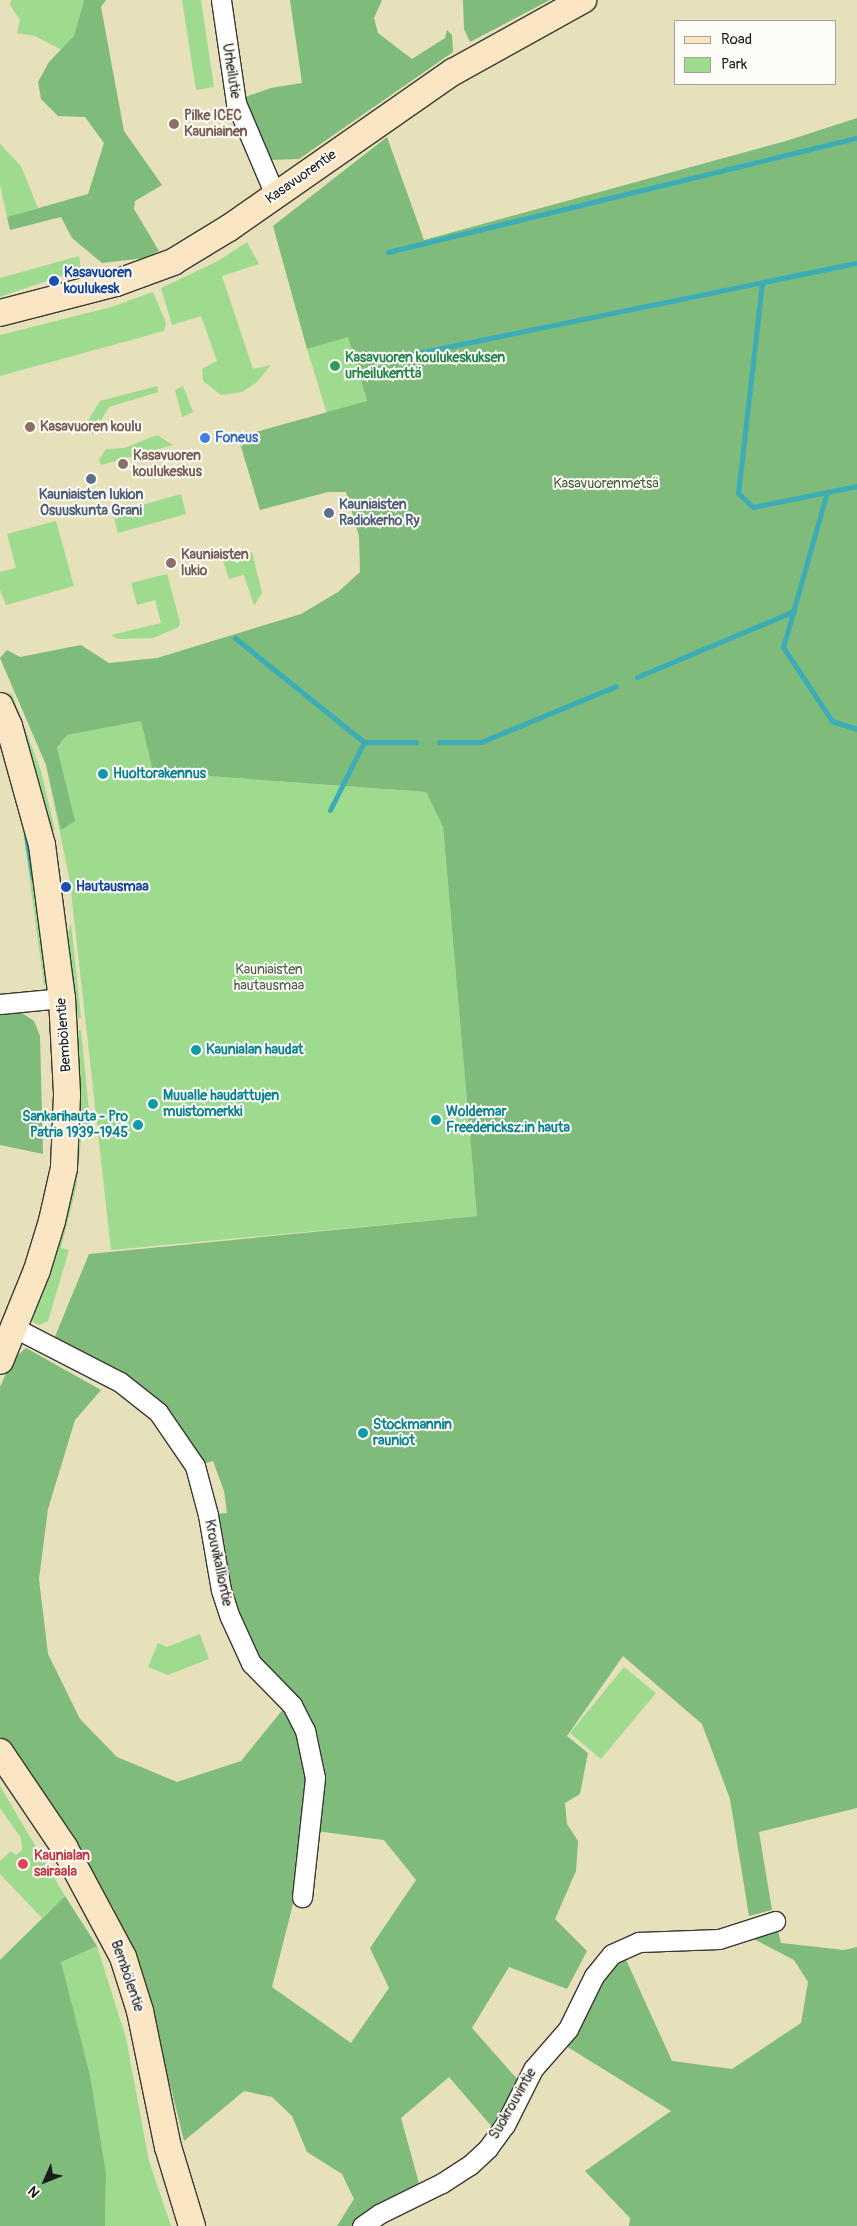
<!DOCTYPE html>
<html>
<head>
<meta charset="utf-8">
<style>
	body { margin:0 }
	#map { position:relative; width:857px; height:2226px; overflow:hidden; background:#e6e0bb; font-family:Pangolin,sans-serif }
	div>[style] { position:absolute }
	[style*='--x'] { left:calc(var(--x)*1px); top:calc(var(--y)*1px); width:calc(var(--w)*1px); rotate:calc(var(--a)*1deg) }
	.green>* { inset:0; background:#9fdb8f }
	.forest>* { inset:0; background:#7fbb7a }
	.stream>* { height:5px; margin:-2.5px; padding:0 2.5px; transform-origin:2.5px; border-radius:2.5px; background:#3cacb7 }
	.roads { filter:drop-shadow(1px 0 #3a3934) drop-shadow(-1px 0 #3a3934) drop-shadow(0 1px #3a3934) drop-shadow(0 -1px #3a3934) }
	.street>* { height:19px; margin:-9.5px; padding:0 9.5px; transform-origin:9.5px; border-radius:9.5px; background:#fff }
	.secondary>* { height:26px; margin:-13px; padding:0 13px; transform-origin:13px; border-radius:13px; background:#fbe6c4 }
	.dots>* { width:14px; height:14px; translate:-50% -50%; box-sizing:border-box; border:2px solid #fdfcf7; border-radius:50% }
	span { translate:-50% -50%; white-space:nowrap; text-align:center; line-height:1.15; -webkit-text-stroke:4px #fdfcf7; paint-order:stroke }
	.street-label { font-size:14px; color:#1c1c1c }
	.education-label { font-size:14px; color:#785e54; font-weight:700 }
	.left { translate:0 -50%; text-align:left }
	.transit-label { font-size:14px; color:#164399; font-weight:700 }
	.leisure-label { font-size:14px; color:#27864d; font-weight:700 }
	.shop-label { font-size:14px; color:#366cbe; font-weight:700 }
	.park-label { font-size:14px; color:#4a5f44 }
	.service-label { font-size:14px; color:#4e5e75; font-weight:700 }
	.culture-label { font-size:14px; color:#0d838f; font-weight:700 }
	.right { translate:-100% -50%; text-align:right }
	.health-label { font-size:14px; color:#be3a42; font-weight:700 }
	.legend { position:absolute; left:674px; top:20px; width:162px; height:65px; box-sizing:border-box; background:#fdfcf7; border:1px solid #a3a29f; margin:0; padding:6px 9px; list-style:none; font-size:15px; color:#1c1c1c }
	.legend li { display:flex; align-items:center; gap:10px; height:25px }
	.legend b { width:25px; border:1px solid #a3a29f }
	.north { position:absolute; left:20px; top:2156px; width:50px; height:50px; -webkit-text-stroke:4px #fdfcf7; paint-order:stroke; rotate:226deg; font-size:14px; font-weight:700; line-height:20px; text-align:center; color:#1c1c1c }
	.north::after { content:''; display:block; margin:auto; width:18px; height:22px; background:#1c1c1c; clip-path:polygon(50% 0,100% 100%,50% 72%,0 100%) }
</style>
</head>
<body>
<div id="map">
	<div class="green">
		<i style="clip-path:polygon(11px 0,84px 0,74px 36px,62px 50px,35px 36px,17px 33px,20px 20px,10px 5px)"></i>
		<i style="clip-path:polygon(182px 0,201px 0,214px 87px,196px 90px)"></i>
		<i style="clip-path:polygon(0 144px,21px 166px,38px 208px,7px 217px,0 185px)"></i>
		<i style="clip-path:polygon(247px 242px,259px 264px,222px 276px,253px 369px,271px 365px,256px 383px,242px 392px,221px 395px,203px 381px,202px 369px,217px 361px,201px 316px,172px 325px,161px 288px,218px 261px)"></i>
		<i style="clip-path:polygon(79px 256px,81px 269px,0 297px,0 278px)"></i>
		<i style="clip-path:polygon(153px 292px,166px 323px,164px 331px,0 376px,0 335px,111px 307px)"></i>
		<i style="clip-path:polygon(348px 336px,367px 402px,327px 414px,307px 349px)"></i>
		<i style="clip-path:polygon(157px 386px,158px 392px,109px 407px,92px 435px,88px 421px,100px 401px)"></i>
		<i style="clip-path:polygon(183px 386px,193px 412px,182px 417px,175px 390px)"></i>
		<i style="clip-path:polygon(157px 435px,173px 445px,101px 465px,99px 460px,106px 449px,124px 448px)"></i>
		<i style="clip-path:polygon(181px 494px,186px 514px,118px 533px,113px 513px)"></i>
		<i style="clip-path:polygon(56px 521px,74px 586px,6px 605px,0 590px,0 572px,16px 568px,7px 534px)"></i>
		<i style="clip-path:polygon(252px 552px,262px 593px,254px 606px,244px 575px,229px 579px,223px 560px)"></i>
		<i style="clip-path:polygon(167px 574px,180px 622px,179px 627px,153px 638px,118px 639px,111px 635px,161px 623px,155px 600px,137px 605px,131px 583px)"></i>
		<i style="clip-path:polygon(7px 693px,12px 694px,41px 771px,55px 830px,51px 831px,44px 817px)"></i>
		<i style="clip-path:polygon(141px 721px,153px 772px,426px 792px,443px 827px,477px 1216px,111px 1250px,70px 882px,46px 765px,67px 735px)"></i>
		<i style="clip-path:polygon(21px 816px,27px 820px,48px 983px,44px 986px)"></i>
		<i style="clip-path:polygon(71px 923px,81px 1018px,73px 1019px,66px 941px)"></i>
		<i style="clip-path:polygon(81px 1030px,91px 1131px,82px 1132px,76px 1189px,61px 1248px,69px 1250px,48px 1321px,39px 1325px,28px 1319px,72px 1031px)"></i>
		<i style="clip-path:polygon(200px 1634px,209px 1659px,168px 1675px,148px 1667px,158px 1643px,167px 1647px)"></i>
		<i style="clip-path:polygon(624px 1667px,656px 1693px,601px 1759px,570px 1733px)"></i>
		<i style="clip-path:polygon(0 1786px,65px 1896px,42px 1918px,0 1874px,0 1861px,11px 1851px,16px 1855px,22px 1850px,21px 1838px,0 1808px)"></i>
		<i style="clip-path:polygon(97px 1946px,126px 2038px,149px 2161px,171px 2226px,105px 2226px,106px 2173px,90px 2075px,60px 1961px)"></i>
	</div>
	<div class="forest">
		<i style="clip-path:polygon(84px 0,106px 0,101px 7px,124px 131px,162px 185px,135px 201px,134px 209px,159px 251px,145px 258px,102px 263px,72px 238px,61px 217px,10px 230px,7px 217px,88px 194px,104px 143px,85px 117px,58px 116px,41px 99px,38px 82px,49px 62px,74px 36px)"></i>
		<i style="clip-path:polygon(290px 0,382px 0,374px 18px,378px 33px,412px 59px,445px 38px,447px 30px,452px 35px,453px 52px,299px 159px,269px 160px,245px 97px,271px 88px,302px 83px)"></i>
		<i style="clip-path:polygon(463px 0,550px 0,470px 42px,464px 29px)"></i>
		<i style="clip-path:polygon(857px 118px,857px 1808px,759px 1832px,772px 1910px,749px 1916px,730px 1799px,702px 1724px,623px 1656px,567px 1736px,588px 1753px,580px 1794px,565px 1803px,567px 1824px,578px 1841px,576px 1871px,555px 1919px,587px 1951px,567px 1989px,509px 1967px,472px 2028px,518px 2080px,493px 2128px,449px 2077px,401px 2118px,420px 2187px,374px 2208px,353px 2226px,337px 2226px,354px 2199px,342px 2174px,307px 2152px,292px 2116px,272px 2097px,244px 2091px,184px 2141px,172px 2092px,114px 1909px,0 1736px,0 1387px,12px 1360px,26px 1348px,101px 1390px,75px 1420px,48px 1509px,39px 1579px,48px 1654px,80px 1719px,117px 1757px,177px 1782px,241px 1761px,284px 1708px,289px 1707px,309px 1783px,296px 1892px,272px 1987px,351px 2043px,389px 1988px,370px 1948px,416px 1880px,384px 1840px,316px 1831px,314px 1741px,246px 1637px,229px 1593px,213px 1514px,227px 1513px,224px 1491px,213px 1461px,203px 1464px,173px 1419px,54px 1339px,89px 1254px,477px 1216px,443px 827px,426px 792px,153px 772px,141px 721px,67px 735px,57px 748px,75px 821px,61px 830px,46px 765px,0 658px,7px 650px,20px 657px,81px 645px,109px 663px,157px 658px,301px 614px,338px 592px,360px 572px,359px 536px,346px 492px,328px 492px,260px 510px,238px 437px,367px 401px,348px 337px,307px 349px,273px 226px,387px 137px,424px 240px,786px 141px)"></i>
		<i style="clip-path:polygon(0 1011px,19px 1011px,34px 1021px,40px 1036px,43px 1154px,0 1145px)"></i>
		<i style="clip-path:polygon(65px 1896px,97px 1946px,61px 1962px,90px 2075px,106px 2173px,105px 2226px,0 2226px,0 1960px)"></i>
		<i style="clip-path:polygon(778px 1931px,781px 1943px,844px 1950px,857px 1947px,857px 2226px,629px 2226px,630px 2218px,585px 2171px,671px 2111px,566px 2046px,593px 1989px,623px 1953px,672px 2061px,732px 2069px,801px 2023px,808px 1982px,794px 1960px,752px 1938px)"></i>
	</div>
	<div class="stream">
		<i style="--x:388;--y:252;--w:483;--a:-13.7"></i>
		<i style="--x:762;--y:283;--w:211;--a:96.5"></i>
		<i style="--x:738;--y:493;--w:21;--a:43"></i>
		<i style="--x:753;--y:507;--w:106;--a:-11.4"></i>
		<i style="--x:398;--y:357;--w:469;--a:-11.6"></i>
		<i style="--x:827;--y:492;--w:161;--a:105.8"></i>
		<i style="--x:783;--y:647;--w:89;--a:56.5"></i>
		<i style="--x:832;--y:721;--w:26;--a:18"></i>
		<i style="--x:235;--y:638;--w:166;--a:38.9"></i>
		<i style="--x:637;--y:677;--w:170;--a:-22.8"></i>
		<i style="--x:439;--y:742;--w:42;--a:0"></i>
		<i style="--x:481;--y:742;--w:146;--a:-22.5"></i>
		<i style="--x:330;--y:810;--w:76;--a:-63.4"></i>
		<i style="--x:364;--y:742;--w:52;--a:0"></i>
		<i style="--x:26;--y:834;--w:45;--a:81"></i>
	</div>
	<div class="roads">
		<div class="street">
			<i style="--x:221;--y:0;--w:104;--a:81.7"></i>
			<i style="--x:236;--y:103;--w:100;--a:67"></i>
			<i style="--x:0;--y:1004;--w:62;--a:-5.5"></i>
			<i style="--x:15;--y:1328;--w:118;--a:27.2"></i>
			<i style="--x:120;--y:1382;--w:48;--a:38.3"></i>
			<i style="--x:158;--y:1412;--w:65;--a:55.6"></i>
			<i style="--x:195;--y:1466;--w:51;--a:75.1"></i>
			<i style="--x:208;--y:1515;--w:76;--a:80.2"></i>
			<i style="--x:221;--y:1590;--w:28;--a:72"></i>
			<i style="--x:230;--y:1617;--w:51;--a:65.5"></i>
			<i style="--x:251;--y:1663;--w:59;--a:45.7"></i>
			<i style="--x:292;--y:1705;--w:28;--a:63"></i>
			<i style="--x:305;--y:1730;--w:49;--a:78.2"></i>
			<i style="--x:315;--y:1778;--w:120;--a:96.2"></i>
			<i style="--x:362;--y:2226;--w:21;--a:-35"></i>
			<i style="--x:379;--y:2214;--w:70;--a:-26.2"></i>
			<i style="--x:442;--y:2183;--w:33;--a:-33"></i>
			<i style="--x:470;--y:2165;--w:25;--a:-43"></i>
			<i style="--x:488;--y:2148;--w:29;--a:-54"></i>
			<i style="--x:505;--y:2125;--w:63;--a:-63.4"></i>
			<i style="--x:533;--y:2069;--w:53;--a:-48.8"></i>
			<i style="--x:568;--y:2029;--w:59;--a:-63.9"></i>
			<i style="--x:594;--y:1976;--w:28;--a:-51"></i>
			<i style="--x:612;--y:1954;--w:30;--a:-24"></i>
			<i style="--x:639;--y:1942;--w:80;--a:-2.1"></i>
			<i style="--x:719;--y:1939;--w:59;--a:-17.8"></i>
		</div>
		<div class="secondary">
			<i style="--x:0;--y:313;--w:120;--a:-14.5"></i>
			<i style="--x:116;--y:283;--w:61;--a:-20.2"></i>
			<i style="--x:173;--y:262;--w:66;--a:-31.3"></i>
			<i style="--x:229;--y:228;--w:273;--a:-34.9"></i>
			<i style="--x:453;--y:72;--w:149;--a:-29"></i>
			<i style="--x:0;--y:706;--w:22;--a:66"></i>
			<i style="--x:9;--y:726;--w:123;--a:74.5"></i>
			<i style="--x:42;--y:845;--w:154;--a:82.6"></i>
			<i style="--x:62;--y:998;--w:97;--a:87"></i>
			<i style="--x:67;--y:1095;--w:73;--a:92.4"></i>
			<i style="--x:64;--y:1168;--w:54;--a:102.8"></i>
			<i style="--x:52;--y:1221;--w:51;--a:107"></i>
			<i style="--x:37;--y:1270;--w:98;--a:112.1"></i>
			<i style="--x:0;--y:1752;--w:115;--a:56"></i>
			<i style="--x:64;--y:1847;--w:125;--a:61.8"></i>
			<i style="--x:123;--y:1957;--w:57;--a:72.5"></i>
			<i style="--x:140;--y:2011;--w:139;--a:78.4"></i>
			<i style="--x:168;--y:2147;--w:83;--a:73.1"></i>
		</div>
	</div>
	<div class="dots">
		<i style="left:174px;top:124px;background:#8d6e63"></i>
		<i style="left:54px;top:281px;background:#1a4fb4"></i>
		<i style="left:335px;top:366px;background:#2e9e5b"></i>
		<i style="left:30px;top:427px;background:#8d6e63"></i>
		<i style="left:205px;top:438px;background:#3f7fe0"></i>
		<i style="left:123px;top:464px;background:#8d6e63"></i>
		<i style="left:91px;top:479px;background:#5c6f8a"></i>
		<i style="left:329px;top:513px;background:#5c6f8a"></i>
		<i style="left:171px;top:563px;background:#8d6e63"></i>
		<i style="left:103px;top:774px;background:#0f9aa8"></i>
		<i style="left:66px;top:887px;background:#1a4fb4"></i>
		<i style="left:196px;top:1050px;background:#0f9aa8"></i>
		<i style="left:153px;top:1104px;background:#0f9aa8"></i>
		<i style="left:436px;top:1120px;background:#0f9aa8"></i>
		<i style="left:138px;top:1125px;background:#0f9aa8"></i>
		<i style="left:363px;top:1433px;background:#0f9aa8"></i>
		<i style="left:23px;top:1864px;background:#e0444e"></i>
	</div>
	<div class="street-label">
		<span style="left:231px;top:71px;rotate:81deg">Urheilutie</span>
		<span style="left:301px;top:177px;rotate:-35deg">Kasavuorentie</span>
		<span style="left:64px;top:1035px;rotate:-94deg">Bembölentie</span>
		<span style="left:218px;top:1563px;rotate:78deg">Krouvikalliontie</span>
		<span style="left:127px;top:1976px;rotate:71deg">Bembölentie</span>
		<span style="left:513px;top:2104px;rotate:-60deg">Suokrouvintie</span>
	</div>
	<div class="education-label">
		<span class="left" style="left:184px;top:124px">Pilke ICEC<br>Kauniainen</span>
		<span class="left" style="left:40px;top:427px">Kasavuoren koulu</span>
		<span class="left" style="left:133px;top:464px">Kasavuoren<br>koulukeskus</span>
		<span class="left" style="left:181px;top:563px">Kauniaisten<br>lukio</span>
	</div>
	<div class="transit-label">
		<span class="left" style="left:64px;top:281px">Kasavuoren<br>koulukesk</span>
		<span class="left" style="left:76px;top:887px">Hautausmaa</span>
	</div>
	<div class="leisure-label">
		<span class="left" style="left:345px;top:366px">Kasavuoren koulukeskuksen<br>urheilukenttä</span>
	</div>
	<div class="shop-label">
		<span class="left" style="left:215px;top:438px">Foneus</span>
	</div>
	<div class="park-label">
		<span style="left:606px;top:484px">Kasavuorenmetsä</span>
		<span style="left:269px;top:978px">Kauniaisten<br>hautausmaa</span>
	</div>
	<div class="service-label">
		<span style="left:91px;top:503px">Kauniaisten lukion<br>Osuuskunta Grani</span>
		<span class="left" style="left:339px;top:513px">Kauniaisten<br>Radiokerho Ry</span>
	</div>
	<div class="culture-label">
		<span class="left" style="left:113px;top:774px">Huoltorakennus</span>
		<span class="left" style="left:206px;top:1050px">Kaunialan haudat</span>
		<span class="left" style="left:163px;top:1104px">Muualle haudattujen<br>muistomerkki</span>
		<span class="left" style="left:446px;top:1120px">Woldemar<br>Freedericksz:in hauta</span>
		<span class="right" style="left:128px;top:1125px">Sankarihauta - Pro<br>Patria 1939-1945</span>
		<span class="left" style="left:373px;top:1433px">Stockmannin<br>rauniot</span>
	</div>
	<div class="health-label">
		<span class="left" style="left:34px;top:1864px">Kaunialan<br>sairaala</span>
	</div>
	<ul class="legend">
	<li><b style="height:6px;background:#fbe6c4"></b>Road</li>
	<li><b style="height:14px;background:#9fdb8f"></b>Park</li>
	</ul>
	<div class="north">N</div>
</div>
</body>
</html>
